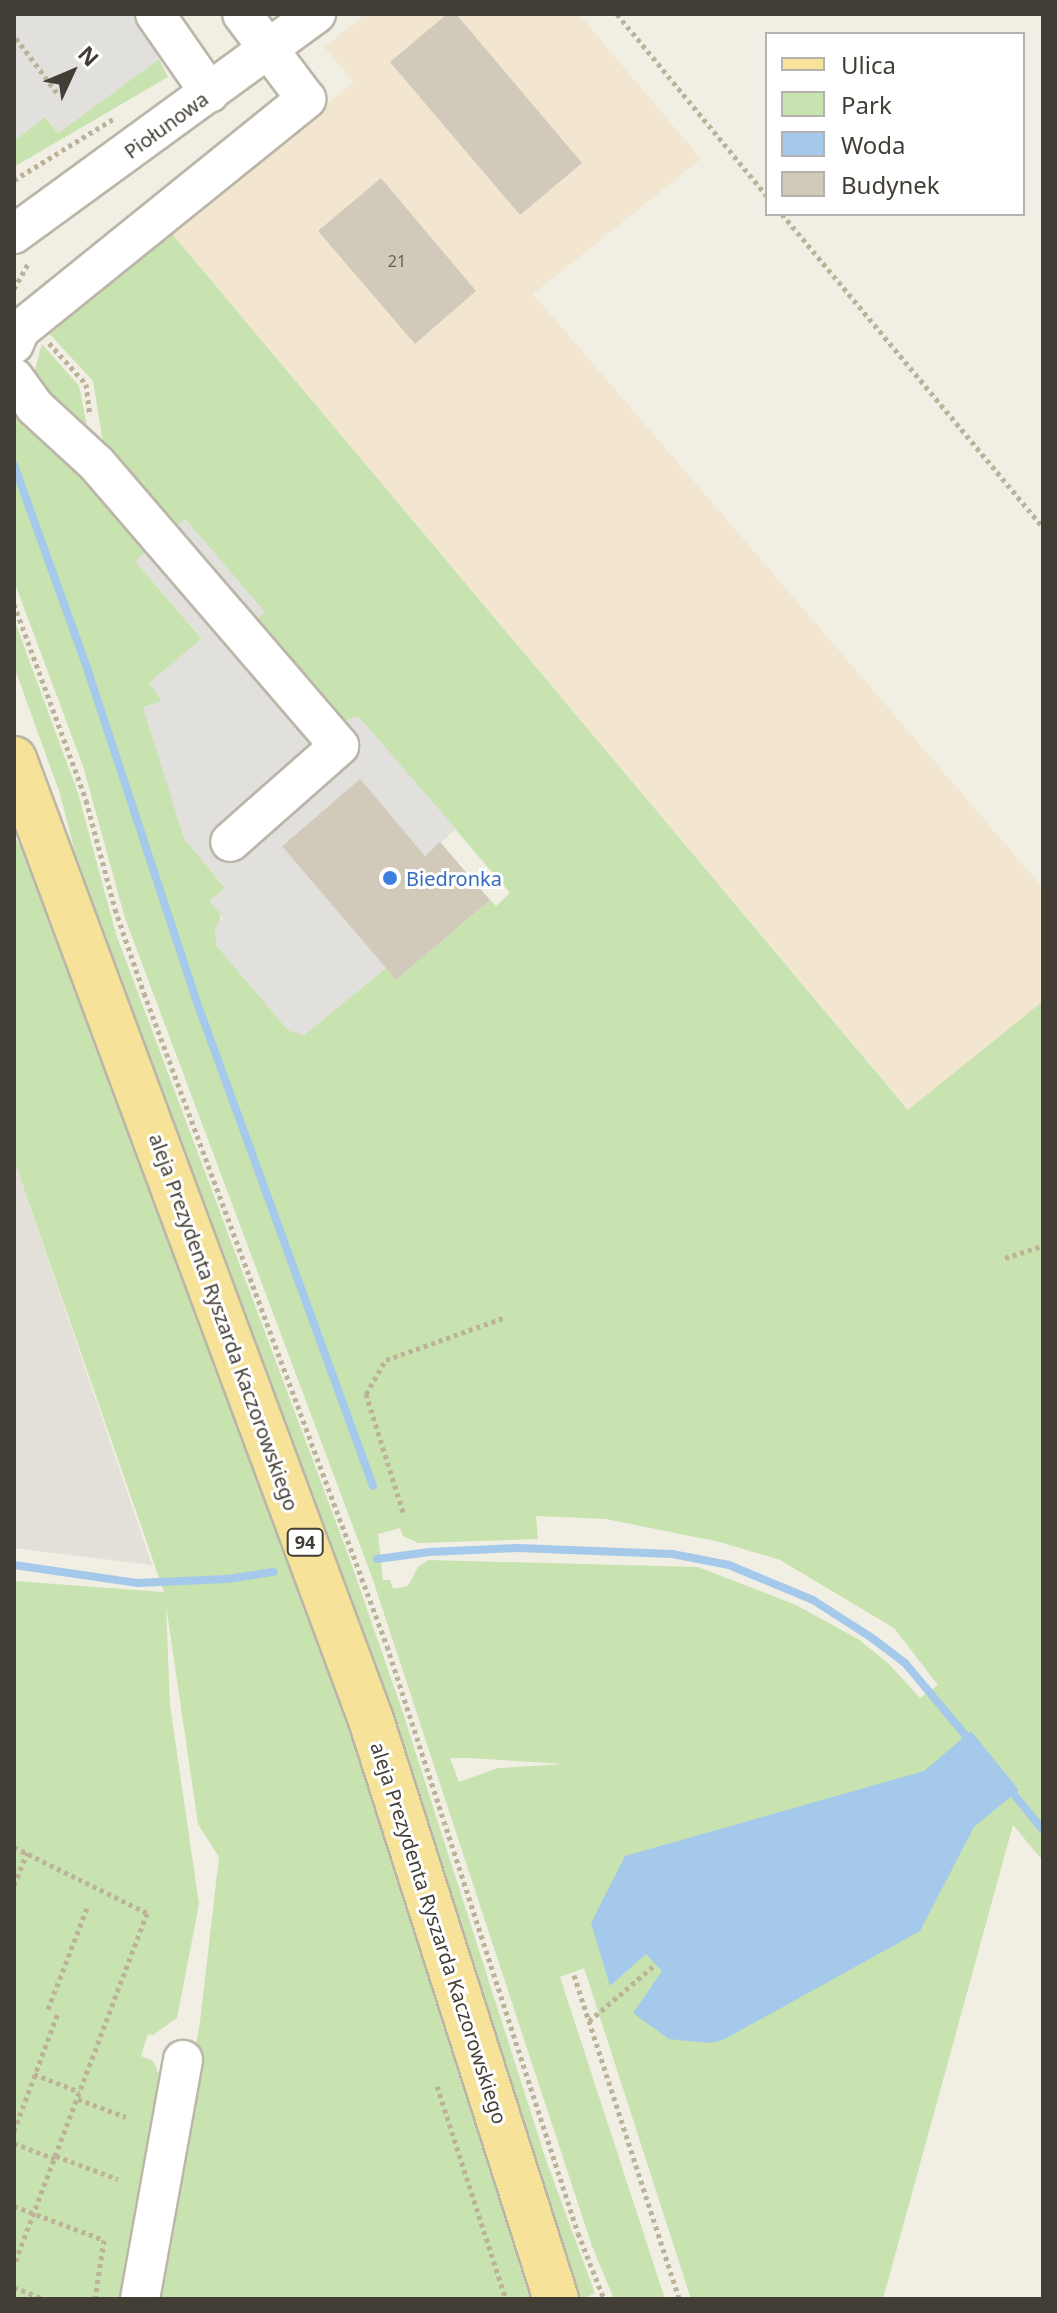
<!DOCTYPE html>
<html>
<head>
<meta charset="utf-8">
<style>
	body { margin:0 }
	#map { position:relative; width:1057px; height:2313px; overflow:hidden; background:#f1eee4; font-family:"Noto Sans",sans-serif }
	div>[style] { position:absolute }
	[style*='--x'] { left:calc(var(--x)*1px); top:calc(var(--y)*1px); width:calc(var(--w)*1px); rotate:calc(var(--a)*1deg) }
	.commercial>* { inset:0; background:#f2e6d0 }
	.industrial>* { inset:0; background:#e3dfd9 }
	.green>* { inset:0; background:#c8e3b0 }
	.parking>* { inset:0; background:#e2e0dc }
	.water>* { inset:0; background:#a4c9ea }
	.stream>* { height:8px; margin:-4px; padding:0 4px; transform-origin:4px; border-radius:4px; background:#a4c9ea }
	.building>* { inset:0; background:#d1cabb }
	.path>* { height:5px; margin-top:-2.5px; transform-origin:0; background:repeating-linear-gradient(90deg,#bcb29a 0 4px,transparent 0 8px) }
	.roads { filter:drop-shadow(2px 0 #bbb6a8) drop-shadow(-2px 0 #bbb6a8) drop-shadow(0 2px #bbb6a8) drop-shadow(0 -2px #bbb6a8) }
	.minor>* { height:38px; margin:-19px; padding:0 19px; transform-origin:19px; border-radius:19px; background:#fff }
	.major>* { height:44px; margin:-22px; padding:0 22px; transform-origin:22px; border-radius:22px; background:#f6e298 }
	.dots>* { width:22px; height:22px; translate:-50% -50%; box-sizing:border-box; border:4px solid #fff; border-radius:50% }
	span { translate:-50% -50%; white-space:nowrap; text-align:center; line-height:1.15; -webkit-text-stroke:6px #fff; paint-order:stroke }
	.number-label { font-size:16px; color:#666156 }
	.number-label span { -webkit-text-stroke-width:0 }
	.shield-label span { padding:2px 6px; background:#fff; border:2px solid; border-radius:6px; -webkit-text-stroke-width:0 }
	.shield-label { font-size:18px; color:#433e35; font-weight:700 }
	.street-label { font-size:20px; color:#433e35 }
	.shop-label { font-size:20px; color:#366cbe }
	.left { translate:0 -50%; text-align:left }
	.frame { position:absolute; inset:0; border:16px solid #433e35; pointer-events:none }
	.legend { position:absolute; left:765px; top:32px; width:260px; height:184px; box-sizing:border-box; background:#fff; border:2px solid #b4b2ae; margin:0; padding:10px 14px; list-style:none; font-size:24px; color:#433e35 }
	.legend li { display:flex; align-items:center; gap:16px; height:40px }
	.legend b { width:40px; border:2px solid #b4b2ae }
	.north { position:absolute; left:32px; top:32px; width:80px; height:80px; -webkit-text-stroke:6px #fff; paint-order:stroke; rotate:46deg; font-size:22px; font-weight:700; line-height:32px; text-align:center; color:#433e35 }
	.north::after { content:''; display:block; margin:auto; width:28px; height:36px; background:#433e35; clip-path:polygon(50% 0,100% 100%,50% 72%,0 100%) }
</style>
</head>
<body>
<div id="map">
	<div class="commercial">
		<i style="clip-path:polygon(366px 14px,579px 14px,701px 159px,533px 294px,1043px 888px,1043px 1001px,909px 1110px,168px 229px,354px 82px,324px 47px)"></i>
	</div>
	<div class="industrial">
		<i style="clip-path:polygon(14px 1160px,152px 1565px,14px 1548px)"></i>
	</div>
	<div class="green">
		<i style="clip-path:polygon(159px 59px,168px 77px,14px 167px,14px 140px,45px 117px,58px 133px)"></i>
		<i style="clip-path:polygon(evenodd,168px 229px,908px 1110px,1043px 1001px,1043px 1861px,1013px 1825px,883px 2299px,691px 2299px,584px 1968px,560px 1977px,665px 2299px,614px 2299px,592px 2246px,373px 1580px,125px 918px,83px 766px,14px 581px,14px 404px,75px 463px,151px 548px,136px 562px,202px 639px,149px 683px,163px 701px,144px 707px,184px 838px,225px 888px,216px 945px,288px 1030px,304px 1035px,386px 968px,396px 980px,490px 900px,496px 906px,510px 893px,358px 716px,342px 722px,249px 625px,264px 612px,186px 520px,171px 531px,105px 455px,93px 381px,44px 328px,168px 229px,536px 1516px,606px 1519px,720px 1542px,780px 1560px,894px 1628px,938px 1685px,920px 1698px,888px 1663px,858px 1639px,794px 1604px,698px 1567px,428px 1560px,418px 1567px,408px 1586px,393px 1589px,390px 1580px,383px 1580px,378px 1534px,400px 1528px,403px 1536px,418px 1543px,538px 1539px,536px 1516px,168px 229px,450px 1758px,469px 1758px,565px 1764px,498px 1768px,459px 1782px,450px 1758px)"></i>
		<i style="clip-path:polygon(42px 344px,79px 386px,89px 436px,44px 399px,33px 376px)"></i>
		<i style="clip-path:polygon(14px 619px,78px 793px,116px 934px,349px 1557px,404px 1716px,547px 2163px,595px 2293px,583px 2299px,578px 2299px,545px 2213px,85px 892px,60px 794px,14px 666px)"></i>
		<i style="clip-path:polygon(14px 836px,38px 874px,341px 1689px,537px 2299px,150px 2299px,200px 2022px,219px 1857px,198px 1824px,166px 1605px,170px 1705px,199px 1904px,177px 2018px,153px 2035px,148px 2034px,141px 2056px,153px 2061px,165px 2087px,126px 2299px,14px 2299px,14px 1581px,164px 1592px,14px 1160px)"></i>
	</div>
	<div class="parking">
		<i style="clip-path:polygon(14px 14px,154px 14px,178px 45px,58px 133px,46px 117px,14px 141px)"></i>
		<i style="clip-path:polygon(185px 519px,265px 612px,250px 625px,342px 722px,358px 716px,456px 829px,425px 856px,360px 780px,282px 845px,386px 968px,304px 1035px,288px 1030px,216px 945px,215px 928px,223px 917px,209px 901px,225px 888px,184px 838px,143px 708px,162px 701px,149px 683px,202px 638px,135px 561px)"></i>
	</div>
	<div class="water">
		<i style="clip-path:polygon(971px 1731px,1019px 1790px,974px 1827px,920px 1931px,723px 2040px,709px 2043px,669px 2039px,633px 2013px,662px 1971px,646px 1954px,610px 1986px,591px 1923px,625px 1856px,924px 1771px)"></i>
	</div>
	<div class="stream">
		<i style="--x:14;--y:465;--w:219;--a:70.2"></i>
		<i style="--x:88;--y:671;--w:343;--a:71.8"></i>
		<i style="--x:195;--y:997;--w:520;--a:70"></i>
		<i style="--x:377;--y:1559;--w:53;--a:-7.5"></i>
		<i style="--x:430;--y:1552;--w:88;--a:-2.6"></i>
		<i style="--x:518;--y:1548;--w:154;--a:2.2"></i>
		<i style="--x:672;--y:1554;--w:58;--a:10.9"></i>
		<i style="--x:729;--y:1565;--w:91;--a:22.6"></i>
		<i style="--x:813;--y:1600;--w:70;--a:32.8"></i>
		<i style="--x:872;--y:1638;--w:41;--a:37.1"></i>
		<i style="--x:905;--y:1663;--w:103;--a:50.1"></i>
		<i style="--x:14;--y:1565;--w:124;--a:8.3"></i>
		<i style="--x:137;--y:1583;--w:90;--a:-2.5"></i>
		<i style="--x:227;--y:1579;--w:47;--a:-8.7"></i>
		<i style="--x:1007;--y:1786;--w:57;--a:50.7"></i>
	</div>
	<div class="building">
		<i style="clip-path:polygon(447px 14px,456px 14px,582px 163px,520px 215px,390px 62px)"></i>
		<i style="clip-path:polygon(381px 178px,476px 291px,415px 344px,318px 231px)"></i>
		<i style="clip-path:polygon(360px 779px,425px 856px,440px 842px,490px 900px,396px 980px,282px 846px)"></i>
	</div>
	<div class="path">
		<i style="--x:617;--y:14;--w:236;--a:50.5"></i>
		<i style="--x:16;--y:38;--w:69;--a:53.3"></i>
		<i style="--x:14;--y:180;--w:116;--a:-31.6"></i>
		<i style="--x:782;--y:214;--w:408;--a:50.2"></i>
		<i style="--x:14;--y:289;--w:29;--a:-61"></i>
		<i style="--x:49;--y:343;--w:55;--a:47.9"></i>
		<i style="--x:86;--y:384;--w:31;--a:83"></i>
		<i style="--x:14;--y:604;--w:209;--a:69.8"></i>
		<i style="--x:86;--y:800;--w:113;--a:75.1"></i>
		<i style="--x:115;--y:909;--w:89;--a:71"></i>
		<i style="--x:144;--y:993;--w:697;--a:69.59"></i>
		<i style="--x:387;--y:1646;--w:617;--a:71.98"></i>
		<i style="--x:578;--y:2233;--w:71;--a:68.5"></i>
		<i style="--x:1005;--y:1258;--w:40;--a:-18"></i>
		<i style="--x:403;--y:1512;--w:124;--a:-107.4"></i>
		<i style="--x:366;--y:1394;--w:39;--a:-60"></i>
		<i style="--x:386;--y:1360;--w:127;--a:-19.7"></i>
		<i style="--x:14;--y:1847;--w:148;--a:26.4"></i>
		<i style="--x:147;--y:1913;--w:376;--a:110.7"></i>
		<i style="--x:14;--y:1885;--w:35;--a:-68"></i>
		<i style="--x:574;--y:1975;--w:341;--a:72"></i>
		<i style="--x:48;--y:2009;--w:108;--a:-68.9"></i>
		<i style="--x:589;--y:2021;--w:88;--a:-40.4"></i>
		<i style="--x:34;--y:2074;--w:49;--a:21.4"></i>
		<i style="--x:437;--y:2086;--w:224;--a:72.1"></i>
		<i style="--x:78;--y:2099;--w:51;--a:20.6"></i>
		<i style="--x:14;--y:2131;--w:126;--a:-69.6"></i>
		<i style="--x:14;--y:2143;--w:44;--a:21.3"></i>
		<i style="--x:56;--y:2156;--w:66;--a:20.4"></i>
		<i style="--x:14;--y:2206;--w:96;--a:20.7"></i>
		<i style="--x:104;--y:2240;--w:60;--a:98.7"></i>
		<i style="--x:14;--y:2287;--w:32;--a:22"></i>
	</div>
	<div class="roads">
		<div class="minor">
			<i style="--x:155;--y:14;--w:96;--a:55.2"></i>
			<i style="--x:14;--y:234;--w:374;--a:-36.1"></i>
			<i style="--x:14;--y:344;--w:15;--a:-67"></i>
			<i style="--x:20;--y:330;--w:368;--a:-38.9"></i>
			<i style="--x:306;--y:99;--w:106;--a:-127"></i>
			<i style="--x:14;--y:378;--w:36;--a:54"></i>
			<i style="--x:35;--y:407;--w:83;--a:42.6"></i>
			<i style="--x:96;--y:463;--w:373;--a:49.3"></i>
			<i style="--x:339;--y:746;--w:145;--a:138.6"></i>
			<i style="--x:140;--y:2299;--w:243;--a:-79.8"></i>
		</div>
		<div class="major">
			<i style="--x:14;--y:759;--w:1025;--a:69.62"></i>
			<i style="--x:371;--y:1720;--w:608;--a:72.28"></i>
		</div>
	</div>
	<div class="dots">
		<i style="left:390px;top:878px;background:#3f7fe0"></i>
	</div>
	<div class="number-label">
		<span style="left:397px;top:261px">21</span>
	</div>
	<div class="shield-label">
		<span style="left:305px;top:1542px">94</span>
	</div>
	<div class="street-label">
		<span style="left:166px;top:125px;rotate:-36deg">Piołunowa</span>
		<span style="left:224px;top:1322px;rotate:70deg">aleja Prezydenta Ryszarda Kaczorowskiego</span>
		<span style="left:439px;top:1933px;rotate:72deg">aleja Prezydenta Ryszarda Kaczorowskiego</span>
	</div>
	<div class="shop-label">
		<span class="left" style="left:406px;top:878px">Biedronka</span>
	</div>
	<div class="frame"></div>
	<ul class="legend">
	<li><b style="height:10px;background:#f6e298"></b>Ulica</li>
	<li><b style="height:22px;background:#c8e3b0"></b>Park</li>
	<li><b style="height:22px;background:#a4c9ea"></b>Woda</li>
	<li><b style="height:22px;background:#d1cabb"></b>Budynek</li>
	</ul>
	<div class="north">N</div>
</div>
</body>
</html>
